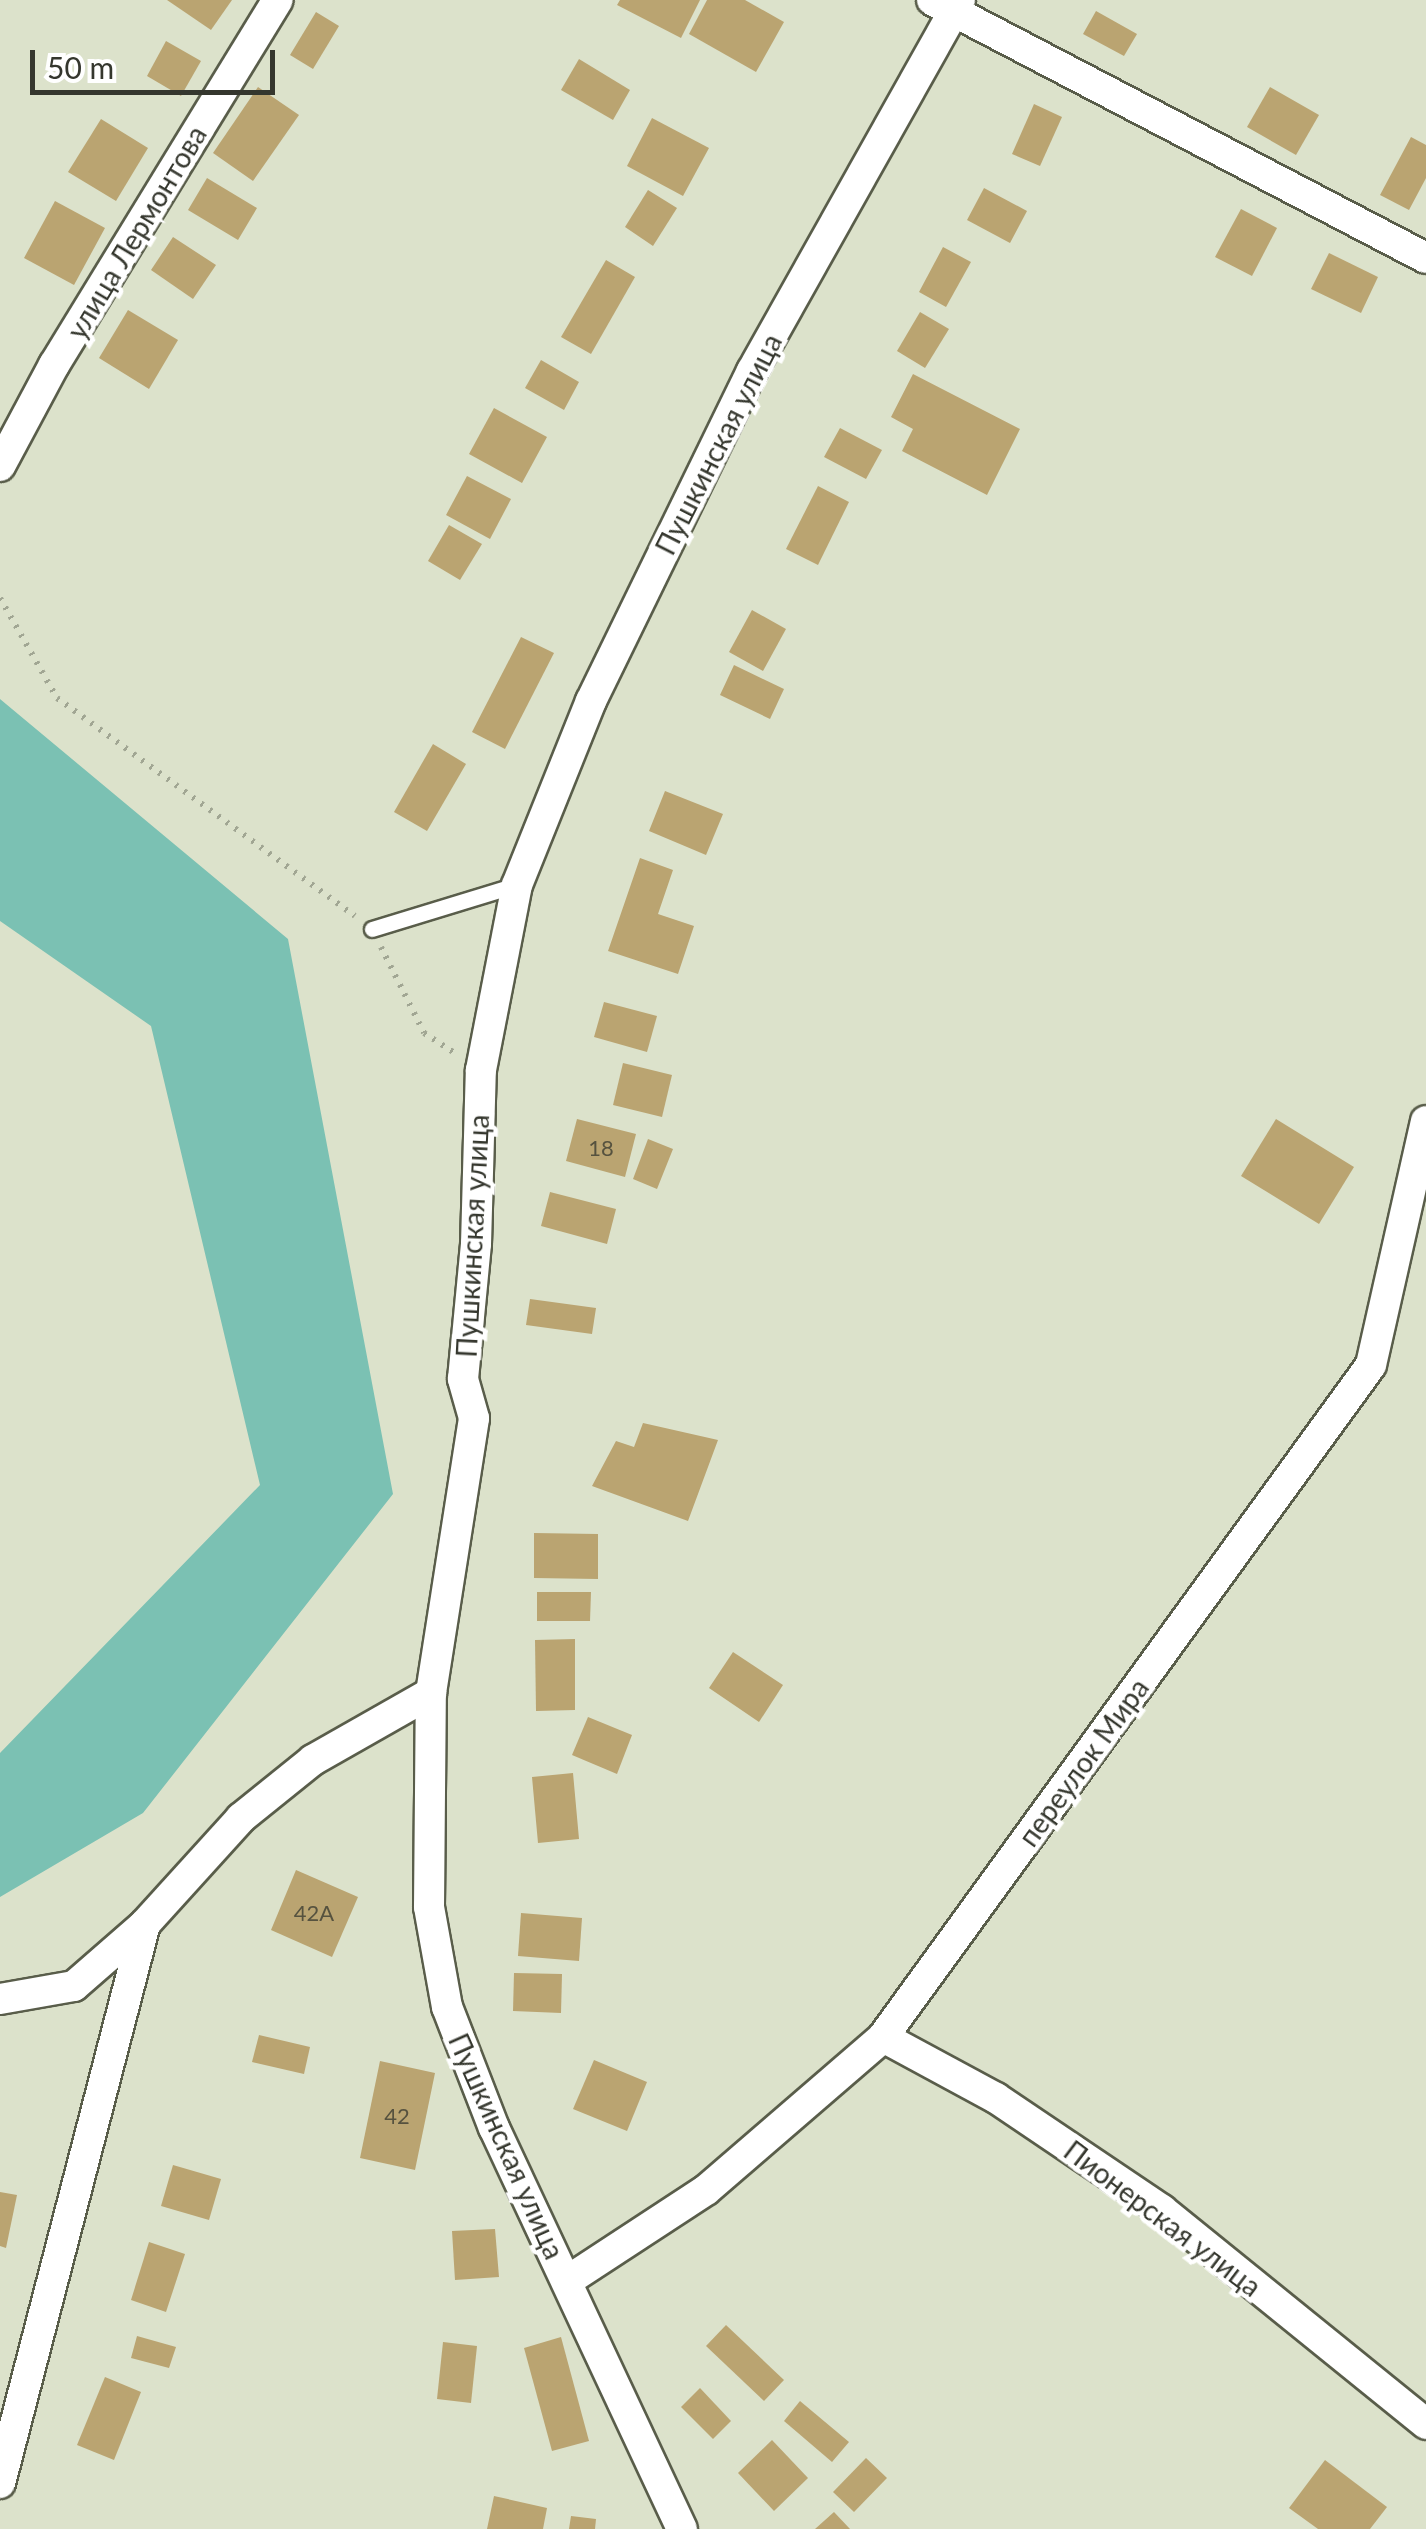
<!DOCTYPE html>
<html>
<head>
<meta charset="utf-8">
<style>
	body { margin:0 }
	#map { position:relative; width:1426px; height:2529px; overflow:hidden; background:#dce2cb; font-family:Lato,sans-serif }
	div>[style] { position:absolute }
	[style*='--x'] { left:calc(var(--x)*1px); top:calc(var(--y)*1px); width:calc(var(--w)*1px); rotate:calc(var(--a)*1deg) }
	.water>* { inset:0; background:#7bc1b3 }
	.building>* { inset:0; background:#baa471 }
	.path>* { height:6px; margin-top:-3px; transform-origin:0; background:repeating-linear-gradient(90deg,#a1a693 0 2.5px,transparent 0 10.5px) }
	.roads { filter:drop-shadow(2px 0 #595d4a) drop-shadow(-2px 0 #595d4a) drop-shadow(0 2px #595d4a) drop-shadow(0 -2px #595d4a) }
	.lane>* { height:15px; margin:-7.5px; padding:0 7.5px; transform-origin:7.5px; border-radius:7.5px; background:#fff }
	.street>* { height:30px; margin:-15px; padding:0 15px; transform-origin:15px; border-radius:15px; background:#fff }
	span { translate:-50% -50%; white-space:nowrap; text-align:center; line-height:1.15; -webkit-text-stroke:9px #fff; paint-order:stroke }
	.number-label { font-size:22px; color:#56523f }
	.number-label span { -webkit-text-stroke-width:0 }
	.street-label { font-size:28px; color:#35372e }
	.scale { position:absolute; left:30px; top:50px; width:245px; height:45px; box-sizing:border-box; border:5px solid #35372e; border-top:0; padding-left:12px; font-size:30px; line-height:35px; white-space:nowrap; color:#35372e; -webkit-text-stroke:8px #fff; paint-order:stroke }
</style>
</head>
<body>
<div id="map">
	<div class="water">
		<i style="clip-path:polygon(0 699px,288px 939px,393px 1494px,143px 1813px,0 1897px,0 1753px,260px 1485px,151px 1026px,0 921px)"></i>
	</div>
	<div class="building">
		<i style="clip-path:polygon(167px 0,232px 0,211px 30px)"></i>
		<i style="clip-path:polygon(620px 0,700px 0,681px 38px,617px 5px)"></i>
		<i style="clip-path:polygon(707px 0,745px 0,784px 22px,756px 72px,689px 34px)"></i>
		<i style="clip-path:polygon(1096px 11px,1137px 34px,1124px 56px,1083px 34px)"></i>
		<i style="clip-path:polygon(316px 12px,339px 26px,313px 69px,290px 55px)"></i>
		<i style="clip-path:polygon(166px 41px,201px 61px,181px 96px,147px 76px)"></i>
		<i style="clip-path:polygon(579px 59px,630px 90px,613px 120px,561px 90px)"></i>
		<i style="clip-path:polygon(258px 87px,299px 115px,253px 181px,213px 153px)"></i>
		<i style="clip-path:polygon(1270px 87px,1319px 115px,1296px 155px,1247px 127px)"></i>
		<i style="clip-path:polygon(1034px 104px,1062px 117px,1040px 166px,1012px 154px)"></i>
		<i style="clip-path:polygon(652px 118px,709px 148px,683px 196px,627px 166px)"></i>
		<i style="clip-path:polygon(101px 119px,148px 148px,116px 201px,68px 172px)"></i>
		<i style="clip-path:polygon(1411px 137px,1426px 145px,1426px 178px,1409px 210px,1380px 195px)"></i>
		<i style="clip-path:polygon(207px 178px,257px 208px,238px 240px,188px 210px)"></i>
		<i style="clip-path:polygon(984px 188px,1027px 211px,1010px 243px,967px 220px)"></i>
		<i style="clip-path:polygon(648px 190px,677px 208px,653px 246px,625px 227px)"></i>
		<i style="clip-path:polygon(55px 201px,105px 228px,74px 285px,24px 258px)"></i>
		<i style="clip-path:polygon(1241px 209px,1277px 228px,1252px 276px,1215px 257px)"></i>
		<i style="clip-path:polygon(173px 237px,216px 265px,193px 299px,151px 270px)"></i>
		<i style="clip-path:polygon(943px 247px,971px 262px,946px 307px,919px 292px)"></i>
		<i style="clip-path:polygon(1329px 253px,1378px 277px,1361px 313px,1311px 289px)"></i>
		<i style="clip-path:polygon(606px 260px,635px 277px,591px 354px,561px 337px)"></i>
		<i style="clip-path:polygon(128px 310px,178px 340px,149px 389px,99px 358px)"></i>
		<i style="clip-path:polygon(920px 312px,949px 329px,925px 368px,897px 351px)"></i>
		<i style="clip-path:polygon(541px 360px,579px 382px,564px 410px,525px 388px)"></i>
		<i style="clip-path:polygon(913px 374px,1020px 429px,987px 495px,902px 451px,913px 429px,891px 417px)"></i>
		<i style="clip-path:polygon(494px 408px,547px 437px,522px 483px,469px 454px)"></i>
		<i style="clip-path:polygon(840px 428px,882px 450px,866px 479px,824px 457px)"></i>
		<i style="clip-path:polygon(467px 476px,511px 499px,490px 539px,446px 515px)"></i>
		<i style="clip-path:polygon(818px 486px,849px 502px,818px 565px,786px 549px)"></i>
		<i style="clip-path:polygon(449px 525px,482px 544px,460px 580px,428px 561px)"></i>
		<i style="clip-path:polygon(752px 610px,786px 629px,763px 671px,729px 652px)"></i>
		<i style="clip-path:polygon(521px 637px,554px 653px,505px 749px,472px 732px)"></i>
		<i style="clip-path:polygon(734px 665px,784px 689px,770px 719px,720px 695px)"></i>
		<i style="clip-path:polygon(433px 744px,466px 764px,427px 831px,394px 812px)"></i>
		<i style="clip-path:polygon(665px 791px,723px 814px,706px 855px,649px 831px)"></i>
		<i style="clip-path:polygon(640px 858px,673px 870px,658px 914px,694px 926px,678px 974px,608px 951px)"></i>
		<i style="clip-path:polygon(604px 1002px,657px 1016px,647px 1052px,594px 1037px)"></i>
		<i style="clip-path:polygon(623px 1063px,672px 1075px,662px 1117px,613px 1105px)"></i>
		<i style="clip-path:polygon(577px 1119px,636px 1134px,625px 1177px,566px 1161px)"></i>
		<i style="clip-path:polygon(1276px 1119px,1354px 1167px,1319px 1224px,1241px 1176px)"></i>
		<i style="clip-path:polygon(648px 1139px,673px 1149px,657px 1189px,633px 1179px)"></i>
		<i style="clip-path:polygon(550px 1192px,616px 1209px,607px 1244px,541px 1226px)"></i>
		<i style="clip-path:polygon(530px 1299px,596px 1308px,592px 1334px,526px 1325px)"></i>
		<i style="clip-path:polygon(643px 1423px,718px 1440px,688px 1521px,592px 1486px,616px 1441px,634px 1447px)"></i>
		<i style="clip-path:polygon(534px 1533px,598px 1534px,598px 1579px,534px 1578px)"></i>
		<i style="clip-path:polygon(537px 1592px,591px 1592px,590px 1621px,537px 1621px)"></i>
		<i style="clip-path:polygon(575px 1639px,575px 1710px,536px 1711px,535px 1640px)"></i>
		<i style="clip-path:polygon(733px 1652px,783px 1685px,759px 1722px,709px 1688px)"></i>
		<i style="clip-path:polygon(588px 1717px,632px 1735px,617px 1774px,572px 1755px)"></i>
		<i style="clip-path:polygon(573px 1773px,579px 1839px,538px 1843px,532px 1777px)"></i>
		<i style="clip-path:polygon(296px 1870px,358px 1897px,332px 1957px,271px 1930px)"></i>
		<i style="clip-path:polygon(521px 1913px,582px 1918px,579px 1961px,518px 1956px)"></i>
		<i style="clip-path:polygon(514px 1973px,562px 1974px,561px 2013px,513px 2011px)"></i>
		<i style="clip-path:polygon(259px 2035px,310px 2047px,304px 2074px,252px 2062px)"></i>
		<i style="clip-path:polygon(594px 2060px,647px 2082px,627px 2131px,573px 2109px)"></i>
		<i style="clip-path:polygon(380px 2061px,435px 2073px,415px 2170px,360px 2158px)"></i>
		<i style="clip-path:polygon(173px 2165px,221px 2179px,209px 2220px,161px 2206px)"></i>
		<i style="clip-path:polygon(0 2192px,17px 2195px,6px 2248px,0 2246px)"></i>
		<i style="clip-path:polygon(495px 2229px,499px 2277px,455px 2280px,452px 2231px)"></i>
		<i style="clip-path:polygon(149px 2242px,185px 2254px,166px 2312px,131px 2300px)"></i>
		<i style="clip-path:polygon(726px 2325px,784px 2380px,764px 2401px,706px 2346px)"></i>
		<i style="clip-path:polygon(137px 2336px,176px 2347px,169px 2368px,131px 2358px)"></i>
		<i style="clip-path:polygon(561px 2337px,589px 2441px,552px 2451px,524px 2348px)"></i>
		<i style="clip-path:polygon(443px 2342px,477px 2346px,471px 2403px,437px 2399px)"></i>
		<i style="clip-path:polygon(105px 2377px,141px 2392px,114px 2460px,77px 2445px)"></i>
		<i style="clip-path:polygon(700px 2388px,731px 2421px,713px 2439px,681px 2407px)"></i>
		<i style="clip-path:polygon(800px 2401px,849px 2442px,832px 2462px,784px 2421px)"></i>
		<i style="clip-path:polygon(772px 2440px,808px 2478px,774px 2511px,738px 2473px)"></i>
		<i style="clip-path:polygon(866px 2458px,887px 2478px,854px 2512px,833px 2492px)"></i>
		<i style="clip-path:polygon(1325px 2460px,1387px 2507px,1370px 2529px,1318px 2529px,1289px 2508px)"></i>
		<i style="clip-path:polygon(494px 2496px,547px 2508px,543px 2529px,487px 2529px)"></i>
		<i style="clip-path:polygon(834px 2512px,850px 2529px,815px 2529px)"></i>
		<i style="clip-path:polygon(571px 2516px,596px 2519px,595px 2529px,569px 2529px)"></i>
	</div>
	<div class="path">
		<i style="--x:0;--y:598;--w:115;--a:60.3"></i>
		<i style="--x:57;--y:698;--w:369;--a:36.2"></i>
		<i style="--x:381;--y:947;--w:96;--a:63.4"></i>
		<i style="--x:424;--y:1033;--w:37;--a:33"></i>
	</div>
	<div class="roads">
		<div class="lane">
			<i style="--x:372;--y:929;--w:151;--a:-17"></i>
		</div>
		<div class="street">
			<i style="--x:932;--y:0;--w:557;--a:27.58"></i>
			<i style="--x:0;--y:466;--w:115;--a:-61.9"></i>
			<i style="--x:54;--y:365;--w:428;--a:-58.5"></i>
			<i style="--x:0;--y:1999;--w:75;--a:-10"></i>
			<i style="--x:74;--y:1986;--w:94;--a:-41.1"></i>
			<i style="--x:145;--y:1924;--w:143;--a:-47.8"></i>
			<i style="--x:241;--y:1818;--w:92;--a:-38.9"></i>
			<i style="--x:313;--y:1760;--w:136;--a:-29.6"></i>
			<i style="--x:883;--y:2037;--w:128;--a:28.4"></i>
			<i style="--x:996;--y:2098;--w:200;--a:34"></i>
			<i style="--x:1162;--y:2210;--w:340;--a:39"></i>
			<i style="--x:567;--y:2281;--w:166;--a:-33.2"></i>
			<i style="--x:706;--y:2190;--w:234;--a:-40.8"></i>
			<i style="--x:883;--y:2037;--w:830;--a:-54.01"></i>
			<i style="--x:1371;--y:1365;--w:250;--a:-77.3"></i>
			<i style="--x:0;--y:2483;--w:577;--a:-75.46"></i>
			<i style="--x:682;--y:2529;--w:443;--a:-115.1"></i>
			<i style="--x:494;--y:2128;--w:130;--a:-111.2"></i>
			<i style="--x:447;--y:2007;--w:102;--a:-100.2"></i>
			<i style="--x:429;--y:1907;--w:214;--a:-89.5"></i>
			<i style="--x:431;--y:1693;--w:278;--a:-81.1"></i>
			<i style="--x:474;--y:1418;--w:41;--a:-105.8"></i>
			<i style="--x:463;--y:1379;--w:136;--a:-84.5"></i>
			<i style="--x:476;--y:1244;--w:174;--a:-88.4"></i>
			<i style="--x:481;--y:1070;--w:188;--a:-79"></i>
			<i style="--x:517;--y:885;--w:198;--a:-68.1"></i>
			<i style="--x:591;--y:701;--w:367;--a:-64"></i>
			<i style="--x:752;--y:371;--w:425;--a:-60.7"></i>
		</div>
	</div>
	<div class="number-label">
		<span style="left:601px;top:1148px">18</span>
		<span style="left:314px;top:1913px">42А</span>
		<span style="left:397px;top:2116px">42</span>
	</div>
	<div class="street-label">
		<span style="left:136px;top:232px;rotate:-59deg">улица Лермонтова</span>
		<span style="left:718px;top:444px;rotate:-63deg">Пушкинская улица</span>
		<span style="left:472px;top:1236px;rotate:-87deg">Пушкинская улица</span>
		<span style="left:1083px;top:1762px;rotate:-54deg">переулок Мира</span>
		<span style="left:507px;top:2146px;rotate:66deg">Пушкинская улица</span>
		<span style="left:1163px;top:2218px;rotate:37deg">Пионерская улица</span>
	</div>
	<div class="scale">50 m</div>
</div>
</body>
</html>
